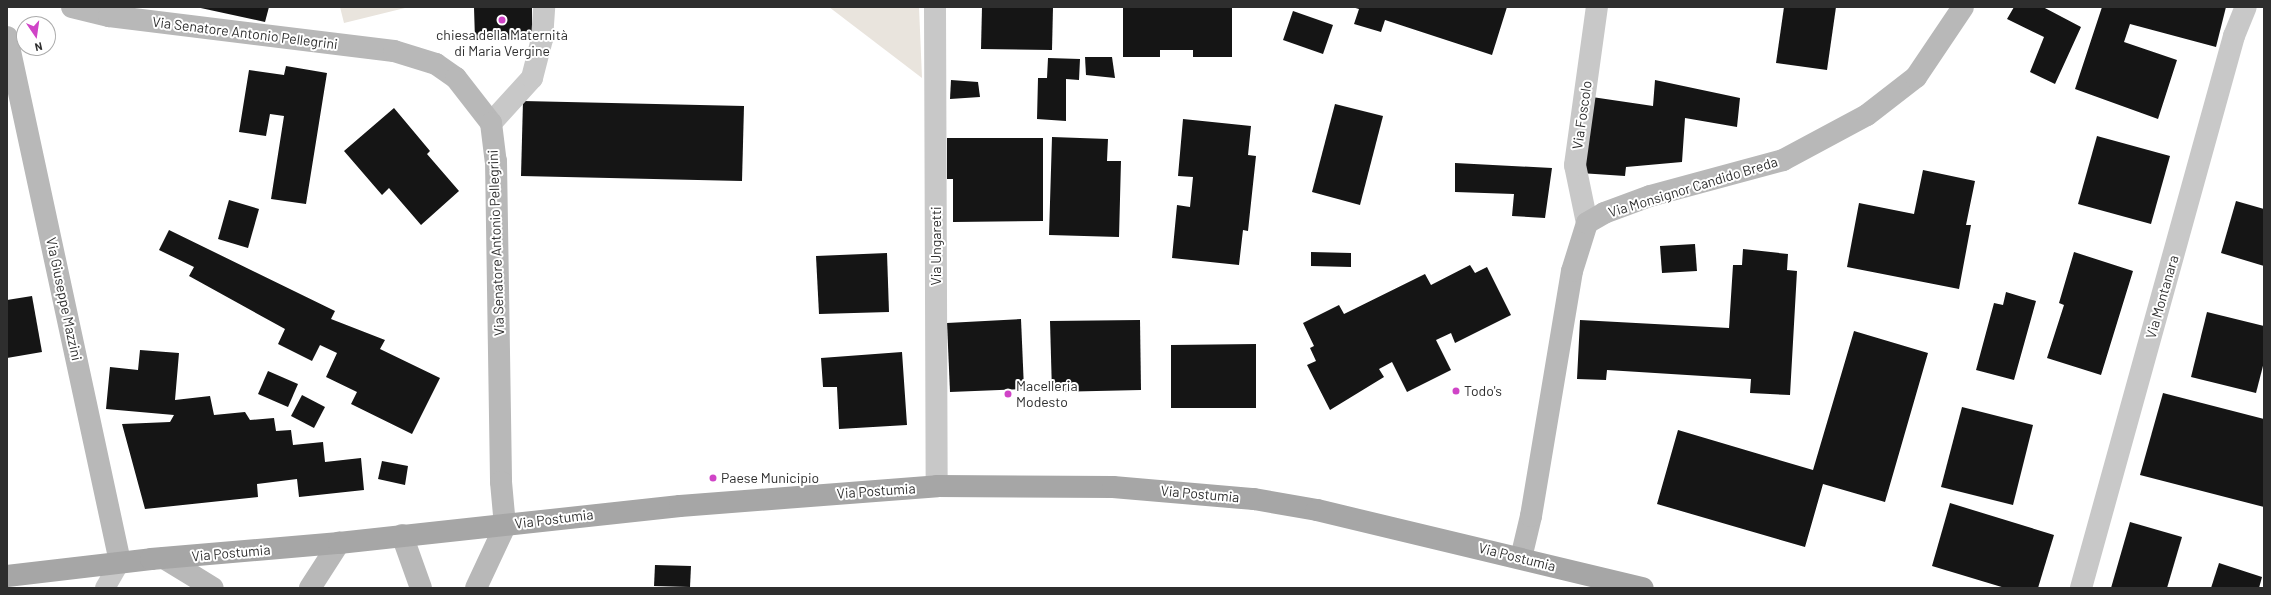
<!DOCTYPE html>
<html>
<head>
<meta charset="utf-8">
<style>
	body { margin:0 }
	#map { position:relative; width:2271px; height:595px; overflow:hidden; background:#fff; font-family:Barlow,sans-serif }
	div>[style] { position:absolute }
	[style*='--x'] { left:calc(var(--x)*1px); top:calc(var(--y)*1px); width:calc(var(--w)*1px); rotate:calc(var(--a)*1deg) }
	.green>* { inset:0; background:#e9e4dd }
	.building>* { inset:0; background:#151515 }
	.lane>* { height:20px; margin:-10px; padding:0 10px; transform-origin:10px; border-radius:10px; background:#c8c8c8 }
	.street>* { height:22px; margin:-11px; padding:0 11px; transform-origin:11px; border-radius:11px; background:#c8c8c8 }
	.secondary>* { height:22px; margin:-11px; padding:0 11px; transform-origin:11px; border-radius:11px; background:#b8b8b8 }
	.primary>* { height:22px; margin:-11px; padding:0 11px; transform-origin:11px; border-radius:11px; background:#a6a6a6 }
	.dots>* { width:11px; height:11px; translate:-50% -50%; box-sizing:border-box; border:2px solid #fff; border-radius:50% }
	span { translate:-50% -50%; white-space:nowrap; text-align:center; line-height:1.15; -webkit-text-stroke:4px #fff; paint-order:stroke }
	.street-label { font-size:14px; color:#2e2e2e }
	.poi-label { font-size:14px; color:#2e2e2e }
	.left { translate:0 -50%; text-align:left }
	.frame { position:absolute; inset:0; border:8px solid #2e2e2e; pointer-events:none }
	.north { position:absolute; left:16px; top:16px; width:40px; height:40px; box-sizing:border-box; background:#fff; border:1px solid #ababab; border-radius:50%; rotate:167deg; font-size:11px; font-weight:700; line-height:16px; text-align:center; color:#2e2e2e }
	.north::after { content:''; display:block; margin:auto; width:14px; height:18px; background:#d044c7; clip-path:polygon(50% 0,100% 100%,50% 72%,0 100%) }
</style>
</head>
<body>
<div id="map">
	<div class="green">
		<i style="clip-path:polygon(340px 7px,409px 7px,344px 23px)"></i>
		<i style="clip-path:polygon(829px 7px,919px 7px,922px 78px)"></i>
	</div>
	<div class="building">
		<i style="clip-path:polygon(196px 7px,269px 7px,265px 22px)"></i>
		<i style="clip-path:polygon(474px 7px,532px 7px,532px 39px,475px 40px)"></i>
		<i style="clip-path:polygon(982px 7px,1053px 7px,1052px 50px,981px 49px)"></i>
		<i style="clip-path:polygon(1123px 7px,1232px 7px,1232px 57px,1193px 57px,1193px 50px,1160px 50px,1160px 57px,1123px 57px)"></i>
		<i style="clip-path:polygon(1352px 7px,1507px 7px,1492px 55px,1385px 20px,1381px 32px,1354px 24px,1359px 9px)"></i>
		<i style="clip-path:polygon(1784px 7px,1836px 7px,1827px 70px,1776px 63px)"></i>
		<i style="clip-path:polygon(2014px 7px,2043px 7px,2081px 27px,2055px 84px,2030px 72px,2044px 37px,2007px 19px)"></i>
		<i style="clip-path:polygon(2102px 7px,2226px 7px,2216px 47px,2130px 24px,2124px 42px,2177px 60px,2158px 119px,2075px 89px)"></i>
		<i style="clip-path:polygon(1293px 11px,1333px 25px,1323px 54px,1283px 40px)"></i>
		<i style="clip-path:polygon(1085px 57px,1112px 57px,1115px 78px,1086px 75px)"></i>
		<i style="clip-path:polygon(1048px 58px,1080px 59px,1079px 80px,1066px 79px,1066px 121px,1037px 119px,1038px 78px,1047px 78px)"></i>
		<i style="clip-path:polygon(286px 66px,327px 73px,306px 204px,271px 199px,284px 116px,270px 114px,266px 136px,239px 132px,249px 70px,284px 75px)"></i>
		<i style="clip-path:polygon(951px 80px,978px 82px,980px 97px,950px 99px)"></i>
		<i style="clip-path:polygon(1655px 80px,1740px 98px,1737px 127px,1685px 118px,1682px 162px,1626px 167px,1625px 176px,1580px 173px,1592px 97px,1653px 106px)"></i>
		<i style="clip-path:polygon(523px 101px,744px 106px,742px 181px,521px 176px)"></i>
		<i style="clip-path:polygon(1335px 104px,1383px 116px,1360px 205px,1312px 192px)"></i>
		<i style="clip-path:polygon(394px 108px,430px 151px,427px 154px,459px 191px,421px 225px,389px 188px,382px 195px,344px 151px)"></i>
		<i style="clip-path:polygon(1183px 119px,1251px 126px,1248px 155px,1256px 156px,1248px 231px,1243px 230px,1239px 265px,1172px 258px,1177px 205px,1190px 207px,1193px 177px,1178px 176px)"></i>
		<i style="clip-path:polygon(2097px 136px,2170px 156px,2151px 224px,2078px 204px)"></i>
		<i style="clip-path:polygon(1052px 137px,1108px 139px,1107px 161px,1121px 161px,1119px 237px,1049px 235px)"></i>
		<i style="clip-path:polygon(947px 138px,1043px 138px,1043px 221px,953px 222px,953px 179px,947px 179px)"></i>
		<i style="clip-path:polygon(1455px 163px,1552px 168px,1545px 218px,1512px 216px,1514px 194px,1455px 192px)"></i>
		<i style="clip-path:polygon(1923px 170px,1975px 181px,1966px 225px,1971px 225px,1959px 289px,1847px 267px,1859px 203px,1914px 214px)"></i>
		<i style="clip-path:polygon(229px 200px,259px 209px,248px 248px,218px 239px)"></i>
		<i style="clip-path:polygon(2236px 201px,2264px 209px,2264px 266px,2221px 253px)"></i>
		<i style="clip-path:polygon(169px 230px,335px 311px,331px 319px,385px 340px,380px 349px,440px 378px,412px 434px,351px 404px,357px 392px,326px 377px,337px 353px,320px 345px,312px 361px,278px 344px,285px 329px,189px 276px,194px 267px,159px 250px)"></i>
		<i style="clip-path:polygon(1695px 244px,1697px 271px,1662px 273px,1660px 246px)"></i>
		<i style="clip-path:polygon(1743px 249px,1788px 254px,1787px 270px,1797px 271px,1790px 395px,1750px 393px,1751px 379px,1607px 370px,1606px 380px,1577px 379px,1580px 320px,1729px 328px,1733px 265px,1742px 265px)"></i>
		<i style="clip-path:polygon(1311px 252px,1351px 253px,1351px 267px,1311px 266px)"></i>
		<i style="clip-path:polygon(2074px 252px,2133px 271px,2101px 375px,2047px 358px,2064px 305px,2059px 303px)"></i>
		<i style="clip-path:polygon(887px 253px,889px 312px,819px 314px,816px 256px)"></i>
		<i style="clip-path:polygon(1470px 265px,1475px 273px,1487px 267px,1511px 315px,1455px 343px,1451px 333px,1436px 340px,1451px 370px,1407px 392px,1392px 362px,1379px 369px,1384px 377px,1330px 410px,1307px 365px,1316px 361px,1310px 348px,1314px 346px,1303px 323px,1339px 305px,1344px 314px,1425px 274px,1431px 285px)"></i>
		<i style="clip-path:polygon(2006px 292px,2036px 301px,2014px 380px,1976px 370px,1994px 303px,2003px 305px)"></i>
		<i style="clip-path:polygon(32px 296px,42px 352px,7px 358px,7px 300px)"></i>
		<i style="clip-path:polygon(2207px 312px,2264px 326px,2264px 362px,2256px 393px,2191px 377px)"></i>
		<i style="clip-path:polygon(1021px 319px,1024px 389px,950px 392px,947px 323px)"></i>
		<i style="clip-path:polygon(1140px 320px,1141px 390px,1052px 392px,1050px 321px)"></i>
		<i style="clip-path:polygon(1854px 331px,1928px 353px,1885px 502px,1823px 484px,1805px 547px,1657px 504px,1678px 430px,1813px 470px)"></i>
		<i style="clip-path:polygon(1256px 344px,1256px 408px,1171px 408px,1171px 345px)"></i>
		<i style="clip-path:polygon(140px 350px,179px 353px,175px 400px,210px 396px,214px 415px,245px 412px,250px 420px,274px 418px,276px 431px,291px 430px,293px 445px,323px 442px,325px 462px,361px 458px,364px 490px,299px 497px,297px 479px,257px 484px,258px 497px,145px 509px,122px 424px,170px 422px,174px 415px,106px 409px,110px 367px,138px 370px)"></i>
		<i style="clip-path:polygon(902px 352px,907px 425px,839px 429px,837px 387px,823px 387px,821px 358px)"></i>
		<i style="clip-path:polygon(268px 371px,298px 384px,288px 407px,258px 394px)"></i>
		<i style="clip-path:polygon(2163px 393px,2264px 419px,2264px 507px,2140px 475px)"></i>
		<i style="clip-path:polygon(302px 395px,325px 407px,314px 428px,291px 416px)"></i>
		<i style="clip-path:polygon(1962px 407px,2033px 425px,2013px 505px,1941px 487px)"></i>
		<i style="clip-path:polygon(382px 461px,408px 466px,405px 485px,378px 479px)"></i>
		<i style="clip-path:polygon(1950px 503px,2054px 535px,2038px 588px,2005px 588px,1932px 566px)"></i>
		<i style="clip-path:polygon(2130px 522px,2182px 537px,2167px 588px,2111px 588px)"></i>
		<i style="clip-path:polygon(2219px 563px,2262px 577px,2259px 588px,2211px 588px)"></i>
		<i style="clip-path:polygon(655px 565px,691px 566px,690px 587px,654px 586px)"></i>
	</div>
	<div class="lane">
		<i style="--x:105;--y:588;--w:30;--a:-60"></i>
	</div>
	<div class="street">
		<i style="--x:935;--y:7;--w:479;--a:89.8"></i>
		<i style="--x:491;--y:123;--w:61;--a:-47.7"></i>
		<i style="--x:532;--y:78;--w:40;--a:-75.6"></i>
		<i style="--x:542;--y:39;--w:32;--a:-86"></i>
		<i style="--x:1587;--y:223;--w:59;--a:-101.7"></i>
		<i style="--x:1575;--y:165;--w:160;--a:-82.1"></i>
		<i style="--x:2081;--y:588;--w:573;--a:-74.51"></i>
		<i style="--x:2234;--y:36;--w:31;--a:-68"></i>
	</div>
	<div class="secondary">
		<i style="--x:72;--y:7;--w:38;--a:14"></i>
		<i style="--x:109;--y:16;--w:287;--a:7"></i>
		<i style="--x:394;--y:51;--w:44;--a:17.2"></i>
		<i style="--x:436;--y:64;--w:24;--a:35"></i>
		<i style="--x:456;--y:78;--w:57;--a:52.1"></i>
		<i style="--x:491;--y:123;--w:38;--a:83"></i>
		<i style="--x:496;--y:161;--w:321;--a:89.1"></i>
		<i style="--x:501;--y:482;--w:44;--a:84.8"></i>
		<i style="--x:505;--y:526;--w:68;--a:115.1"></i>
		<i style="--x:7;--y:37;--w:537;--a:77.85"></i>
		<i style="--x:402;--y:535;--w:56;--a:70.3"></i>
		<i style="--x:164;--y:558;--w:57;--a:31.5"></i>
		<i style="--x:1521;--y:558;--w:43;--a:-76.6"></i>
		<i style="--x:1531;--y:516;--w:248;--a:-80.5"></i>
		<i style="--x:1572;--y:271;--w:50;--a:-72.6"></i>
		<i style="--x:1587;--y:223;--w:20;--a:-30"></i>
		<i style="--x:1604;--y:213;--w:49;--a:-20.3"></i>
		<i style="--x:1650;--y:196;--w:138;--a:-15.1"></i>
		<i style="--x:1783;--y:160;--w:95;--a:-28.2"></i>
		<i style="--x:1867;--y:115;--w:62;--a:-37.8"></i>
		<i style="--x:1916;--y:77;--w:84;--a:-56.1"></i>
		<i style="--x:310;--y:588;--w:54;--a:-57.2"></i>
	</div>
	<div class="primary">
		<i style="--x:7;--y:576;--w:145;--a:-6.7"></i>
		<i style="--x:151;--y:559;--w:189;--a:-4.9"></i>
		<i style="--x:339;--y:543;--w:343;--a:-6.2"></i>
		<i style="--x:680;--y:506;--w:258;--a:-4.4"></i>
		<i style="--x:937;--y:486;--w:176;--a:0.3"></i>
		<i style="--x:1113;--y:487;--w:142;--a:4.9"></i>
		<i style="--x:1254;--y:499;--w:64;--a:9.9"></i>
		<i style="--x:1317;--y:510;--w:335;--a:13.5"></i>
	</div>
	<div class="dots">
		<i style="left:502px;top:20px;background:#d044c7"></i>
		<i style="left:1456px;top:391px;background:#d044c7"></i>
		<i style="left:1008px;top:394px;background:#d044c7"></i>
		<i style="left:713px;top:478px;background:#d044c7"></i>
	</div>
	<div class="street-label">
		<span style="left:245px;top:33px;rotate:7deg">Via Senatore Antonio Pellegrini</span>
		<span style="left:1582px;top:115px;rotate:-82deg">Via Foscolo</span>
		<span style="left:1693px;top:187px;rotate:-17deg">Via Monsignor Candido Breda</span>
		<span style="left:496px;top:243px;rotate:-92deg">Via Senatore Antonio Pellegrini</span>
		<span style="left:936px;top:246px;rotate:-90deg">Via Ungaretti</span>
		<span style="left:2162px;top:297px;rotate:-74deg">Via Montanara</span>
		<span style="left:64px;top:299px;rotate:78deg">Via Giuseppe Mazzini</span>
		<span style="left:876px;top:491px;rotate:-4deg">Via Postumia</span>
		<span style="left:1200px;top:494px;rotate:5deg">Via Postumia</span>
		<span style="left:554px;top:519px;rotate:-7deg">Via Postumia</span>
		<span style="left:231px;top:553px;rotate:-5deg">Via Postumia</span>
		<span style="left:1517px;top:557px;rotate:14deg">Via Postumia</span>
	</div>
	<div class="poi-label">
		<span style="left:502px;top:43px">chiesa della Maternità<br>di Maria Vergine</span>
		<span class="left" style="left:1016px;top:394px">Macelleria<br>Modesto</span>
		<span class="left" style="left:1464px;top:391px">Todo's</span>
		<span class="left" style="left:721px;top:478px">Paese Municipio</span>
	</div>
	<div class="frame"></div>
	<div class="north">N</div>
</div>
</body>
</html>
